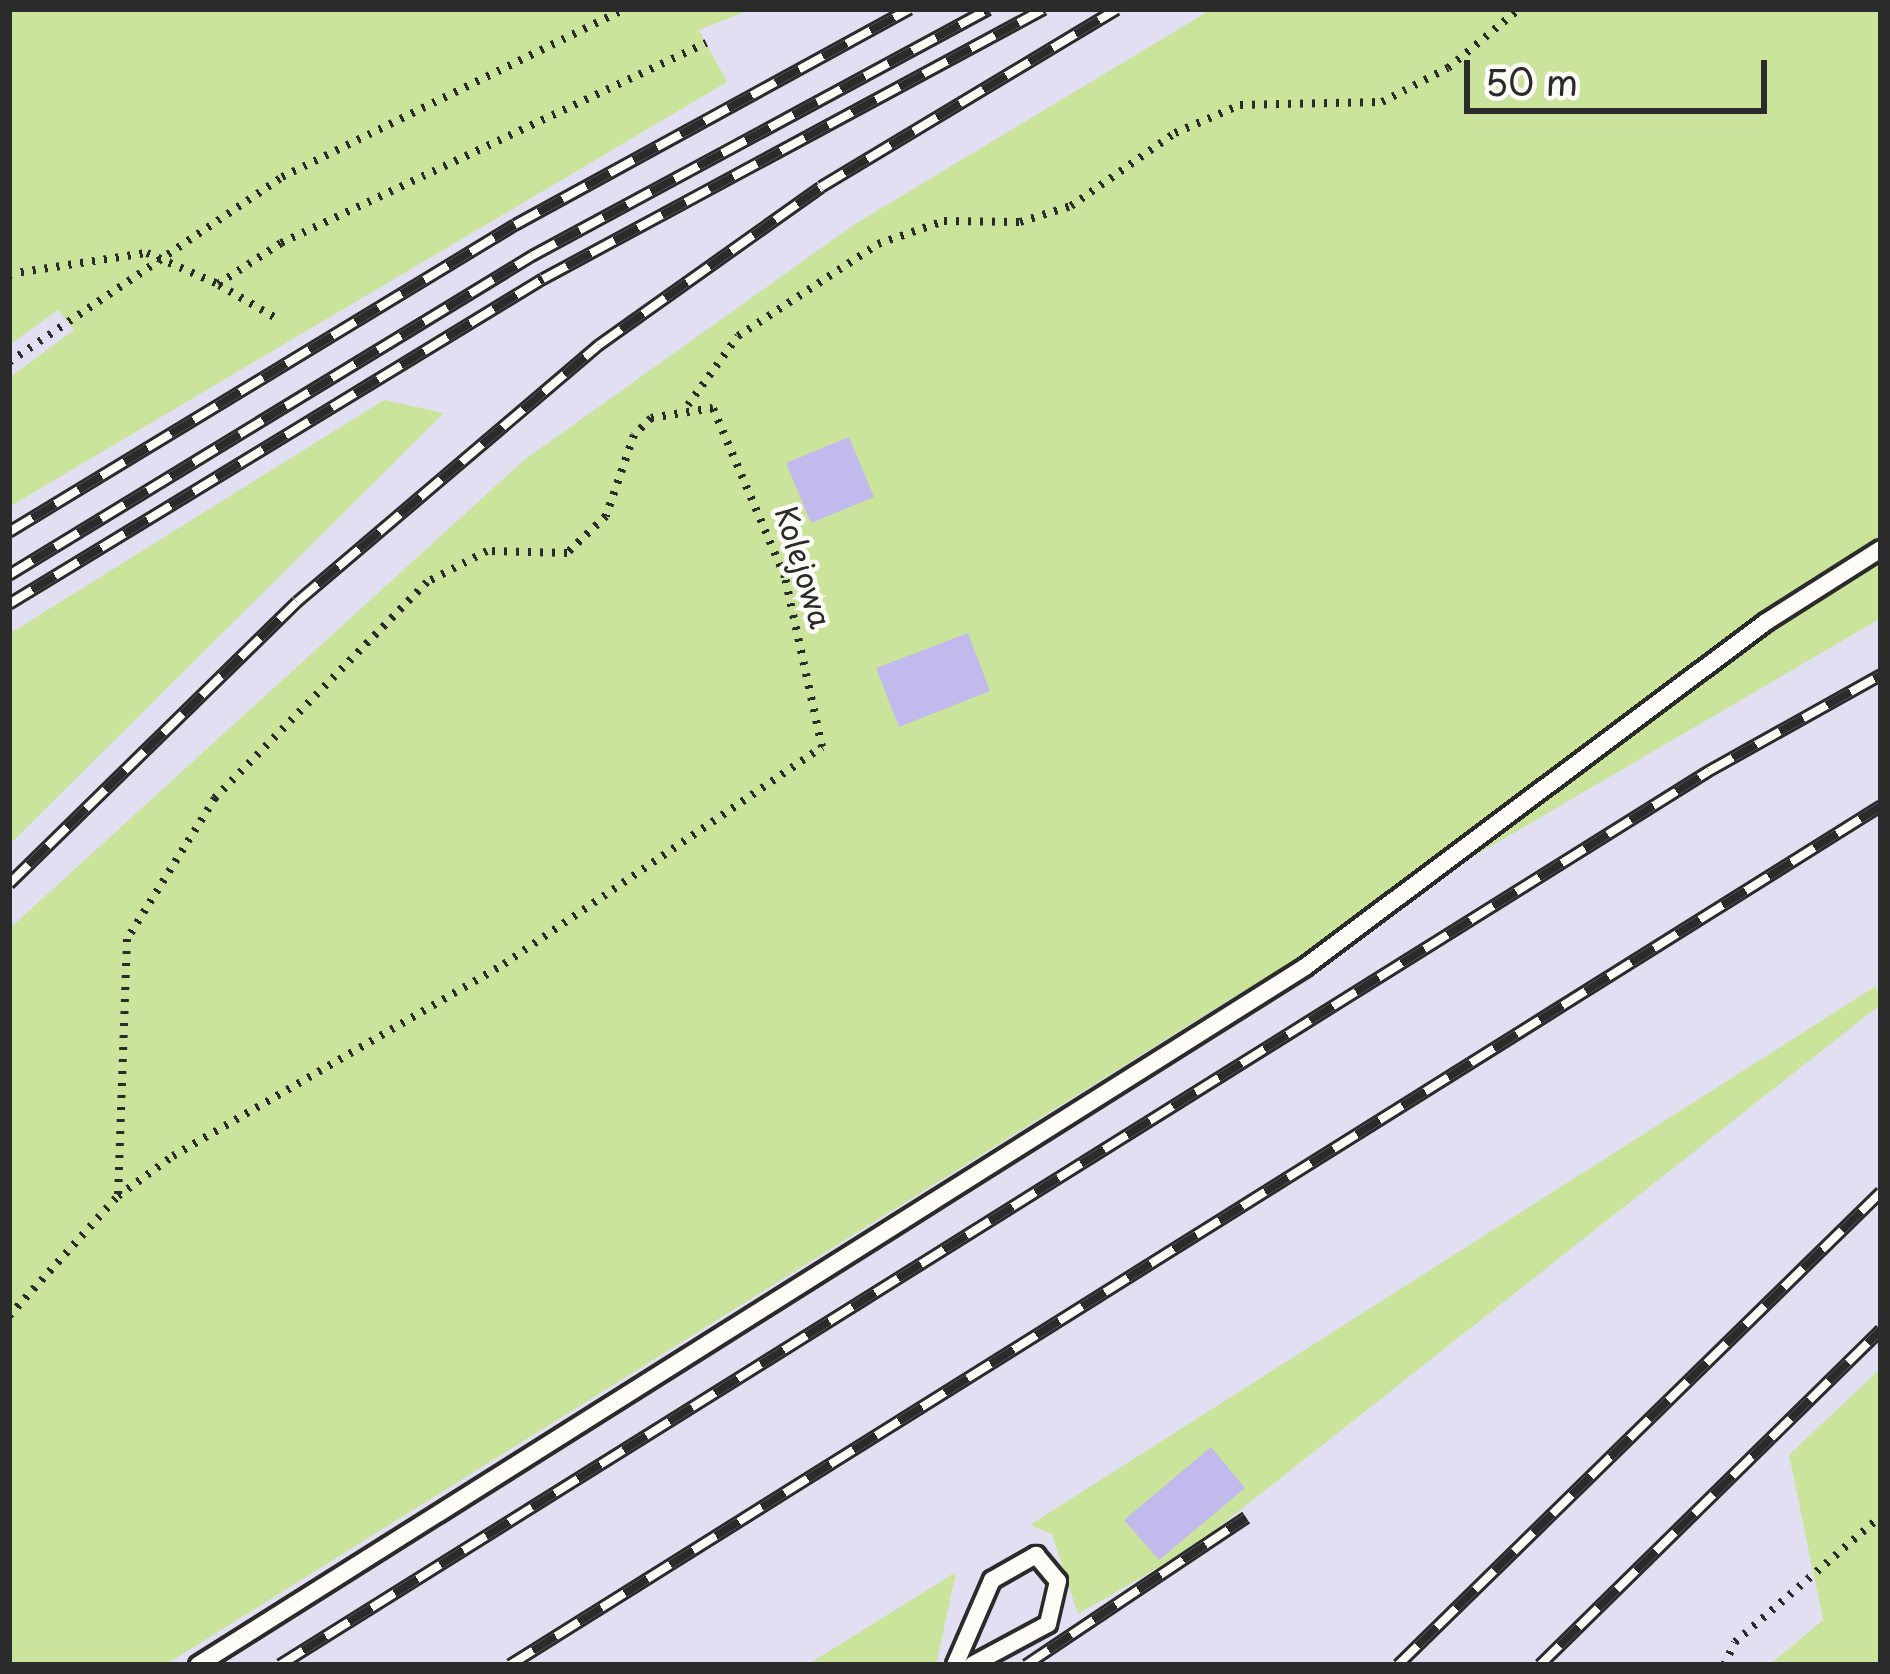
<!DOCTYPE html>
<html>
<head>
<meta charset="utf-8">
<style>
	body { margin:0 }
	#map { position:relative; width:1890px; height:1674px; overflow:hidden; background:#f1eff5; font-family:"Playpen Sans",sans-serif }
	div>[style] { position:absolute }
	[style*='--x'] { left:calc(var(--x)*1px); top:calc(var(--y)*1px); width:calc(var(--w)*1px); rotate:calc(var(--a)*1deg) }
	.built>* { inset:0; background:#e3dff2 }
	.green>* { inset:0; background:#cae49b }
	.building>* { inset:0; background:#c2baec }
	.path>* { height:8px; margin-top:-4px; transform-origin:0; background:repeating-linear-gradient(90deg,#2b2b2b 0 3px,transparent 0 12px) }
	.roads { filter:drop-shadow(3px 0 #2b2b2b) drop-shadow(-3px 0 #2b2b2b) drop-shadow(0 3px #2b2b2b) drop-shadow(0 -3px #2b2b2b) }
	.lane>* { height:16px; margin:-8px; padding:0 8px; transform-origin:8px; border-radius:8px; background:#fdfcf7 }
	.rail>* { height:14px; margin-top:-7px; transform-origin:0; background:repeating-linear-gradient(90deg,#fdfcf7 0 27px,#2b2b2b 0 54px); box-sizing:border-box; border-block:3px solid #2b2b2b }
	span { translate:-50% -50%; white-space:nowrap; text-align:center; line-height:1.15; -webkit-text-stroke:9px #fdfcf7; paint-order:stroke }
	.street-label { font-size:30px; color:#2b2b2b }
	.frame { position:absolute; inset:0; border:12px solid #2b2b2b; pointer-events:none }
	.scale { position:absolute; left:1464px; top:60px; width:303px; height:54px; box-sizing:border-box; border:6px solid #2b2b2b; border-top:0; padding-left:15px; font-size:36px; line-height:42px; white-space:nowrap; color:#2b2b2b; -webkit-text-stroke:9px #fdfcf7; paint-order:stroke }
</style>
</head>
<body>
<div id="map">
	<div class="built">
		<i style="clip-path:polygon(9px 9px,1881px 9px,1881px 1368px,1790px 1456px,1823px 1620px,1769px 1665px,9px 1665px)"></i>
	</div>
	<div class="green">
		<i style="clip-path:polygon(9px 9px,752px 9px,699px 30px,727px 82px,9px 507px,9px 378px,74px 330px,58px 310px,9px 345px)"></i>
		<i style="clip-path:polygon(1212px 9px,1881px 9px,1881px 618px,1237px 995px,165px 1665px,9px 1665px,9px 929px,523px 461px,855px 224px)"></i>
		<i style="clip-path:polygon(384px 400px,444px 413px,9px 845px,9px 634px)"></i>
		<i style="clip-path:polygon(1876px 986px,1881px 1004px,1192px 1548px,1078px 1614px,1052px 1534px,1030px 1525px)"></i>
		<i style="clip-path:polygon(1881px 1368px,1881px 1665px,1769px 1665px,1823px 1620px,1789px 1455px)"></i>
		<i style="clip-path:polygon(956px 1572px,936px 1665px,807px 1665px)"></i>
	</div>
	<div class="building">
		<i style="clip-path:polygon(849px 437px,874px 497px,811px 523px,786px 463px)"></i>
		<i style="clip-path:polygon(968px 633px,990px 691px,899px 727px,876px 668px)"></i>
		<i style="clip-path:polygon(1211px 1447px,1245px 1488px,1159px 1560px,1124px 1520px)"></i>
	</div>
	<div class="path">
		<i style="--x:9;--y:274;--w:140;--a:-8.7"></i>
		<i style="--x:147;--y:253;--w:77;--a:23.6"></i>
		<i style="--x:218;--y:284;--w:75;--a:-33.1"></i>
		<i style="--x:281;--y:243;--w:470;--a:-25.2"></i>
		<i style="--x:219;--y:285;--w:66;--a:30.1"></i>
		<i style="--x:9;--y:362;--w:330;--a:-34.1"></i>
		<i style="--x:282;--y:177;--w:382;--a:-26.1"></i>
		<i style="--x:688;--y:405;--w:85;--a:-54.1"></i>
		<i style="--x:738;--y:336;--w:168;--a:-33.3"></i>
		<i style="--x:878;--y:244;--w:70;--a:-19.2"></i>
		<i style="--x:944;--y:221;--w:76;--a:0.8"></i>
		<i style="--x:1020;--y:222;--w:53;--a:-17.4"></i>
		<i style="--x:1071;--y:206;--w:127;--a:-35.1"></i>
		<i style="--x:1175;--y:133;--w:71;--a:-23.3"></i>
		<i style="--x:1240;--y:105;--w:142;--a:-1.2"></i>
		<i style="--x:1382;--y:102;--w:74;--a:-27.3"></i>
		<i style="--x:1448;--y:68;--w:92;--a:-39.7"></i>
		<i style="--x:9;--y:1316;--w:162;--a:-47.8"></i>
		<i style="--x:118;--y:1196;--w:68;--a:-36"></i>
		<i style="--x:173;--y:1156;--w:383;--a:-30.1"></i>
		<i style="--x:504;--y:964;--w:385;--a:-34.3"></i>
		<i style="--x:822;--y:747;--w:174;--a:-102.3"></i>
		<i style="--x:785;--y:577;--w:184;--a:-113.1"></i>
		<i style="--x:713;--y:408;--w:63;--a:170.8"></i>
		<i style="--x:651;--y:418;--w:24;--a:135"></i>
		<i style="--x:634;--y:435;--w:86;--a:109.1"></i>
		<i style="--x:606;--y:516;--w:54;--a:136.5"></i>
		<i style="--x:567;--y:553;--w:80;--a:-178.6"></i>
		<i style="--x:487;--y:551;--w:68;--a:152.7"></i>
		<i style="--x:427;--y:582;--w:303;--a:134.5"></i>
		<i style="--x:215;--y:798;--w:166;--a:122"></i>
		<i style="--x:127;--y:939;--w:257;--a:92"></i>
		<i style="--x:1724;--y:1665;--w:25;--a:-64"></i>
		<i style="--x:1735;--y:1642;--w:193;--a:-40.8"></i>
	</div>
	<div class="roads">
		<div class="lane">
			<i style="--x:198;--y:1665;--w:1309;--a:-32.23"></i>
			<i style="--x:1305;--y:967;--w:576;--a:-36.81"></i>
			<i style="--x:1766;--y:622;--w:136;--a:-32.4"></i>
			<i style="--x:955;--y:1665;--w:93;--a:-66.5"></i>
			<i style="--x:992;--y:1580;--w:51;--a:-29.6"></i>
			<i style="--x:1036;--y:1555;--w:34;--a:50"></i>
			<i style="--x:1058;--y:1581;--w:44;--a:103.1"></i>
			<i style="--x:1048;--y:1624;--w:86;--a:151.7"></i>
		</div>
	</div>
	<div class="rail">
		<i style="--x:9;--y:532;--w:592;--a:-31.25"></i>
		<i style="--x:515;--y:225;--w:450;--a:-28.7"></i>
		<i style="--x:9;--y:575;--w:613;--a:-31.38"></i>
		<i style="--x:532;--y:256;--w:519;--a:-28.39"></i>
		<i style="--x:9;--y:604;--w:625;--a:-31.33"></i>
		<i style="--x:543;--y:279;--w:569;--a:-28.32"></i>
		<i style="--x:9;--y:884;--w:403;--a:-44.4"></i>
		<i style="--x:297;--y:602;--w:397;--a:-40.4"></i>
		<i style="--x:599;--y:345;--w:272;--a:-35.4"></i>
		<i style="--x:821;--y:187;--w:345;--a:-31"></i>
		<i style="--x:280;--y:1665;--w:1686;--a:-32.03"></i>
		<i style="--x:1709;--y:771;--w:197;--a:-29.2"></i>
		<i style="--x:510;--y:1665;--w:1618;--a:-32.07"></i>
		<i style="--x:1026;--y:1665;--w:265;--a:-33.8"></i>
		<i style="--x:1398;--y:1665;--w:676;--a:-44.4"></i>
		<i style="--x:1540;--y:1665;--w:478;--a:-44.5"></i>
	</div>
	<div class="street-label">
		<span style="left:804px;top:567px;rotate:73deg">Kolejowa</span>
	</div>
	<div class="frame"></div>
	<div class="scale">50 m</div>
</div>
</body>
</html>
